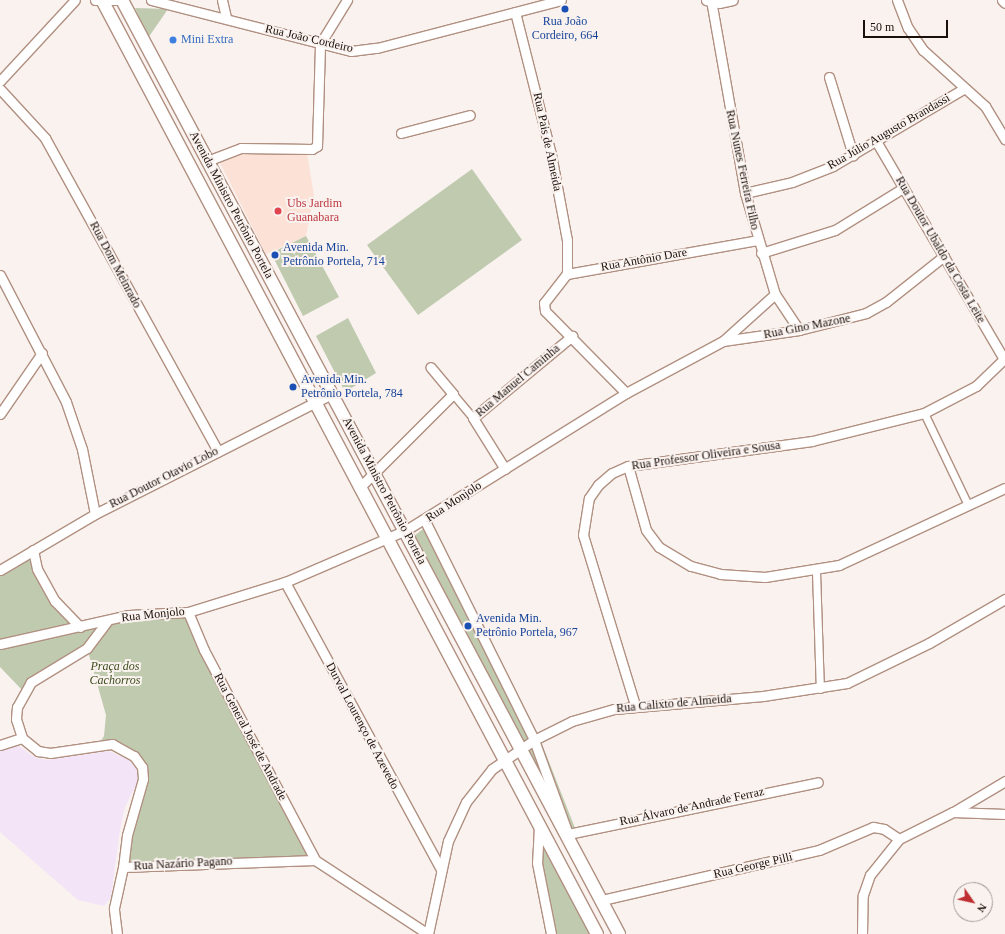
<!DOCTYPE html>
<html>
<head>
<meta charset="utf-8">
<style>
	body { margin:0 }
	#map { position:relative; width:1005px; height:934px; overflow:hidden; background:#f9f2ef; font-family:Georgia,serif }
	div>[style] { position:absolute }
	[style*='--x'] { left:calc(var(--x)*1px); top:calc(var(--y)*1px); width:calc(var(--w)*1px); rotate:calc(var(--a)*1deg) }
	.built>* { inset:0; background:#fce1d6 }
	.education>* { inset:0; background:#f3e4f7 }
	.green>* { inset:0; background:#bfcaae }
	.roads { filter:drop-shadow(1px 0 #b19081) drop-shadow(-1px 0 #b19081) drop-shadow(0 1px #b19081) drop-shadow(0 -1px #b19081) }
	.pedestrian>* { height:7px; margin:-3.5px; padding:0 3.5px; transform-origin:3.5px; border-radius:3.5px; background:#fff }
	.minor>* { height:9px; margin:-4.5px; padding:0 4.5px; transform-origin:4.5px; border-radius:4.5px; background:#fff }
	.secondary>* { height:12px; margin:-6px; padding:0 6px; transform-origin:6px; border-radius:6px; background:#fff }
	.dots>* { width:11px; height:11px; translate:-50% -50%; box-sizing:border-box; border:2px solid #f9f2ef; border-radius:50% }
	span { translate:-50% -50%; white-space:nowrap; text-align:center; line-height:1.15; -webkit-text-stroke:4px #f9f2ef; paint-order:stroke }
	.transit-label { font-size:12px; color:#164399 }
	.left { translate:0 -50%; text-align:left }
	.street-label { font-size:12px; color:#1b0f09 }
	.shop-label { font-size:12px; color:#366cbe }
	.health-label { font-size:12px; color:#be3a42 }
	.park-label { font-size:12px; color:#3c4c1a; font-style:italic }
	.north { position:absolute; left:953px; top:882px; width:40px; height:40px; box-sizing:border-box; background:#f9f2ef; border:1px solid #a09793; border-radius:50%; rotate:124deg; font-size:11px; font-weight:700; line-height:16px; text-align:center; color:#1b0f09 }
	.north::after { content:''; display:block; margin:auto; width:14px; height:18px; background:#bf2f31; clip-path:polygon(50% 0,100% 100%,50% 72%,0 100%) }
	.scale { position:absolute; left:863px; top:20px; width:85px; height:18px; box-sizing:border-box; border:2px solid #1b0f09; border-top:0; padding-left:5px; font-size:12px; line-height:14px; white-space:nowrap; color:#1b0f09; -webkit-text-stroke:3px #f9f2ef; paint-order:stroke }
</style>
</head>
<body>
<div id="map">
	<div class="built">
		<i style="clip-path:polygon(242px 151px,307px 153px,314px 196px,306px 236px,266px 254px,219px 161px)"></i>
	</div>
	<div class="education">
		<i style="clip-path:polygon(17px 745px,36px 758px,47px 760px,109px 751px,129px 760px,137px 770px,138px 781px,125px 807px,120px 829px,111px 897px,104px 906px,78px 900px,0 832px,0 750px)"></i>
	</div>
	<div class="green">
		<i style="clip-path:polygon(135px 8px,168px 9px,148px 38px)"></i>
		<i style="clip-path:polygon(472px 169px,522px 240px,418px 315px,367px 245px)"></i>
		<i style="clip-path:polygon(306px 236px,339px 297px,303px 316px,271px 253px)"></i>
		<i style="clip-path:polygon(348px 318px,376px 373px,345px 392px,316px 336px)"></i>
		<i style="clip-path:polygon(427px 526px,540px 739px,575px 828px,568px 834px,410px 539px)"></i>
		<i style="clip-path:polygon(33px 550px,55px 601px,80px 627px,120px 617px,188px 612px,315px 860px,123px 867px,143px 779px,134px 756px,99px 744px,104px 736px,106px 715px,87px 648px,24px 692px,0 667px,0 571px)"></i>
		<i style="clip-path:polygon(539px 826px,597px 934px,553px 934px,539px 883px)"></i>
	</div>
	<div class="roads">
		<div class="pedestrian">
			<i style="--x:453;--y:394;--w:31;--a:50"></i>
			<i style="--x:924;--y:413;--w:102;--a:64.4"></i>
			<i style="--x:816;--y:571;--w:118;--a:88.1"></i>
		</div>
		<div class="minor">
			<i style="--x:95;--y:0;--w:27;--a:0"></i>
			<i style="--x:151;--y:0;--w:206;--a:14.3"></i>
			<i style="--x:351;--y:51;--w:26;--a:-7"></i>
			<i style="--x:377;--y:48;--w:190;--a:-14.6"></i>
			<i style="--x:222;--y:0;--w:18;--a:77"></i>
			<i style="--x:706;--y:0;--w:13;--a:13"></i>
			<i style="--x:719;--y:3;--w:14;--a:-12"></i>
			<i style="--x:711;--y:0;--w:196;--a:80"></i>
			<i style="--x:745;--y:193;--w:105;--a:73.5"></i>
			<i style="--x:775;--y:294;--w:43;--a:56.3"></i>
			<i style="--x:897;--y:0;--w:30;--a:69"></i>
			<i style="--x:908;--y:28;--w:27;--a:56"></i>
			<i style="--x:923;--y:50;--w:84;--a:42.1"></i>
			<i style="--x:985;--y:106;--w:39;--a:59"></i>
			<i style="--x:1002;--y:0;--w:4;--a:45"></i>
			<i style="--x:515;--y:12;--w:146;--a:75.8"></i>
			<i style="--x:551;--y:154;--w:87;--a:79.5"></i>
			<i style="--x:567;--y:240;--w:34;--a:90"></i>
			<i style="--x:829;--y:77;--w:82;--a:72.9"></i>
			<i style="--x:0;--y:81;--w:110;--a:-47.2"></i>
			<i style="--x:0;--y:89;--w:67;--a:47.4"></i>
			<i style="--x:45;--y:138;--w:358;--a:61.1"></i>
			<i style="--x:401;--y:133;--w:71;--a:-14.6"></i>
			<i style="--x:876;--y:141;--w:253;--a:59.6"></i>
			<i style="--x:207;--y:161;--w:36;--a:-21"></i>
			<i style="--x:241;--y:148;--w:71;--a:0.8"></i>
			<i style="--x:312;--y:149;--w:6;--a:-31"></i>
			<i style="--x:317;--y:146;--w:102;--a:-88.3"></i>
			<i style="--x:320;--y:44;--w:52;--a:-58.5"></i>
			<i style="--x:745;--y:193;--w:48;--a:-13.2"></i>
			<i style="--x:792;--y:182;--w:44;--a:-21.3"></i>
			<i style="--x:833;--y:166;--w:151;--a:-30.6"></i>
			<i style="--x:761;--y:253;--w:77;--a:-17.3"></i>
			<i style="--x:835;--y:230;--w:80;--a:-31.7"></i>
			<i style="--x:0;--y:275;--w:143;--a:62.5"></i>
			<i style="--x:66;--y:402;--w:50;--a:71.2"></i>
			<i style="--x:82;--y:449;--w:66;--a:78.7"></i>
			<i style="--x:723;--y:341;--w:77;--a:-8.2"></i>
			<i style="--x:799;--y:330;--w:69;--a:-14.2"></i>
			<i style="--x:866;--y:313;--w:23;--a:-29"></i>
			<i style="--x:886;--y:302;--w:74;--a:-38.4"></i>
			<i style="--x:626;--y:393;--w:115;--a:-134.6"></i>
			<i style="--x:545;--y:311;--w:8;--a:-97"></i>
			<i style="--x:544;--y:303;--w:37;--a:-52"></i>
			<i style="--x:567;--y:274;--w:193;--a:-10.1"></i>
			<i style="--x:0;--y:414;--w:74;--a:-55.5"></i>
			<i style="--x:628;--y:466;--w:66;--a:74.3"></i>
			<i style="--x:646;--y:530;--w:21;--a:53"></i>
			<i style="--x:659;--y:547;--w:37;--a:31"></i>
			<i style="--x:691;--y:566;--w:30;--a:15"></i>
			<i style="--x:720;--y:574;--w:45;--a:3.8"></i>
			<i style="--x:765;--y:577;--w:75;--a:-9.2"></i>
			<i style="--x:839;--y:565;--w:183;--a:-24.9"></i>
			<i style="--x:505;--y:469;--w:60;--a:-122.1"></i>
			<i style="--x:473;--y:418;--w:129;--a:-39.6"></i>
			<i style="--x:359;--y:488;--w:133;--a:-45"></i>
			<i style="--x:453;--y:394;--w:35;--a:-130"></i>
			<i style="--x:425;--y:521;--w:245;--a:63.5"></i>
			<i style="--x:534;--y:740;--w:100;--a:70.1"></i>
			<i style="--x:568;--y:834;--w:255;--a:-11.7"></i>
			<i style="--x:33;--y:550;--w:19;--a:78"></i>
			<i style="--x:37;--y:569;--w:37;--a:61"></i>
			<i style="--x:55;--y:601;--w:36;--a:46"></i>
			<i style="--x:0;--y:570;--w:110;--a:-30.5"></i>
			<i style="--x:95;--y:514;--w:266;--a:-26.9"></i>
			<i style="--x:285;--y:582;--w:327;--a:61.5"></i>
			<i style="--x:188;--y:612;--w:41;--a:67.2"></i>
			<i style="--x:204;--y:650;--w:238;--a:62.1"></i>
			<i style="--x:108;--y:620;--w:35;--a:127"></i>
			<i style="--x:87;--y:648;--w:66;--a:148.7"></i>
			<i style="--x:31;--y:682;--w:29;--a:119"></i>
			<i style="--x:17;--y:707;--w:12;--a:95"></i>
			<i style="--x:16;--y:719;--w:20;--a:72"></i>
			<i style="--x:22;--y:738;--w:21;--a:39"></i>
			<i style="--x:38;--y:751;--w:12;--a:9"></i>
			<i style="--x:50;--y:753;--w:63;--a:-8.3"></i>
			<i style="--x:112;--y:744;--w:25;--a:29"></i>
			<i style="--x:134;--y:756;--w:14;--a:54"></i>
			<i style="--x:142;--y:767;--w:12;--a:85"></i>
			<i style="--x:143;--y:779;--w:58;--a:105.9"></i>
			<i style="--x:127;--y:835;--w:32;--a:97"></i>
			<i style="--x:123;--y:867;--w:192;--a:-2.1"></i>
			<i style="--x:315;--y:860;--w:135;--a:33.2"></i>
			<i style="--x:0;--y:644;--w:132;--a:-12.7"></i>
			<i style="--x:129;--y:615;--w:59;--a:-2.9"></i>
			<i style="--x:188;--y:612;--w:102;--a:-17.2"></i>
			<i style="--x:285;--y:582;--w:132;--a:-23.3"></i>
			<i style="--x:406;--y:530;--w:259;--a:-31.9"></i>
			<i style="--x:626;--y:393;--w:110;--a:-28.2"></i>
			<i style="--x:723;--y:341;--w:70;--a:-42.1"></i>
			<i style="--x:635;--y:705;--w:178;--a:-107"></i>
			<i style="--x:583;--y:535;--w:37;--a:-81"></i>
			<i style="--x:589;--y:498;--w:16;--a:-55"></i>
			<i style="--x:598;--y:485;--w:18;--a:-41"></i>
			<i style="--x:612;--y:473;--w:17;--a:-24"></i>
			<i style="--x:628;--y:466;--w:186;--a:-7.7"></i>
			<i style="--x:812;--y:441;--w:115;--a:-14"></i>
			<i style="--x:924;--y:413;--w:59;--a:-27.4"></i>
			<i style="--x:976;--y:386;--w:40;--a:-44"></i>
			<i style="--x:0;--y:745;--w:23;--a:-18"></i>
			<i style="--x:953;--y:812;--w:61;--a:-30.8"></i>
			<i style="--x:539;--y:826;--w:37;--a:93"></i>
			<i style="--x:537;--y:863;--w:72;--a:78.8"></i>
			<i style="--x:602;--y:900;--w:223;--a:-13"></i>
			<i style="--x:819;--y:850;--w:59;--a:-23.1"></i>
			<i style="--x:873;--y:827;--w:11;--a:10"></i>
			<i style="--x:884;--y:829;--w:18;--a:34"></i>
			<i style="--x:117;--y:934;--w:26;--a:-97"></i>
			<i style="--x:114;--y:908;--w:42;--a:-77.6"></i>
			<i style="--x:428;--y:934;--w:95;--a:-77.9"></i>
			<i style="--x:448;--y:841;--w:43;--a:-65.2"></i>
			<i style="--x:466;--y:802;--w:42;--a:-51.8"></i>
			<i style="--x:492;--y:769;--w:51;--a:-34.6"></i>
			<i style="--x:534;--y:740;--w:42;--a:-26.6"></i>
			<i style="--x:572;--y:721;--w:44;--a:-15.9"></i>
			<i style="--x:614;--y:709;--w:150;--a:-5"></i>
			<i style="--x:763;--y:696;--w:85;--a:-8.8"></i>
			<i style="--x:847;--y:683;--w:91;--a:-26"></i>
			<i style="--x:929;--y:643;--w:88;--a:-30.1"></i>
			<i style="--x:862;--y:934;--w:39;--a:-89"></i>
			<i style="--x:863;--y:895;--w:21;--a:-71"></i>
			<i style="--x:870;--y:875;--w:46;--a:-51.1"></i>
			<i style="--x:899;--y:839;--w:60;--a:-26.6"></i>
			<i style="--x:953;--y:812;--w:52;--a:2.2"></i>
		</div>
		<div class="secondary">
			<i style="--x:102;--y:0;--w:1057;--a:62.08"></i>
			<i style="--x:122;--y:0;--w:1058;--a:61.98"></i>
		</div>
	</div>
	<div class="dots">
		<i style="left:565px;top:9px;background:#1a4fb4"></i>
		<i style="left:173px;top:40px;background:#3f7fe0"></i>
		<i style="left:278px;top:211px;background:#e0444e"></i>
		<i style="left:275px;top:255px;background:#1a4fb4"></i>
		<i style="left:293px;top:387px;background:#1a4fb4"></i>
		<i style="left:468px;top:626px;background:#1a4fb4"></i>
	</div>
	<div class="transit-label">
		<span style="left:565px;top:29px">Rua João<br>Cordeiro, 664</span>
		<span class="left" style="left:283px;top:255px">Avenida Min.<br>Petrônio Portela, 714</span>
		<span class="left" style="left:301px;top:387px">Avenida Min.<br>Petrônio Portela, 784</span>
		<span class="left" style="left:476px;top:626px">Avenida Min.<br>Petrônio Portela, 967</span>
	</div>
	<div class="street-label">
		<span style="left:309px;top:39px;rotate:13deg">Rua João Cordeiro</span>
		<span style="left:889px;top:132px;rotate:-30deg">Rua Júlio Augusto Brandassi</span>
		<span style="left:547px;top:142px;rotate:78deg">Rua Pais de Almeida</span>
		<span style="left:742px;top:170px;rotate:78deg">Rua Nunes Ferreira Filho</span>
		<span style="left:231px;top:205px;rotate:62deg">Avenida Ministro Petrônio Portela</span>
		<span style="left:940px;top:250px;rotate:60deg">Rua Doutor Ubaldo da Costa Leite</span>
		<span style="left:644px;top:260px;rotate:-10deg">Rua Antônio Dare</span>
		<span style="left:115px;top:265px;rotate:62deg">Rua Dom Meinrado</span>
		<span style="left:807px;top:327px;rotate:-11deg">Rua Gino Mazone</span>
		<span style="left:518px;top:381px;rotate:-40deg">Rua Manuel Caminha</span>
		<span style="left:706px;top:456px;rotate:-8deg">Rua Professor Oliveira e Sousa</span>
		<span style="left:164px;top:478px;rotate:-27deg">Rua Doutor Otavio Lobo</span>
		<span style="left:384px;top:491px;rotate:62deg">Avenida Ministro Petrônio Portela</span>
		<span style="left:454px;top:502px;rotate:-33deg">Rua Monjolo</span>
		<span style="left:153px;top:615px;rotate:-6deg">Rua Monjolo</span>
		<span style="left:674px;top:704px;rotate:-5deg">Rua Calixto de Almeida</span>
		<span style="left:362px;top:726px;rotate:62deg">Durval Lourenço de Azevedo</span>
		<span style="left:250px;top:737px;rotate:62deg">Rua General José de Andrade</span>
		<span style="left:692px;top:807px;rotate:-12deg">Rua Álvaro de Andrade Ferraz</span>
		<span style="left:183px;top:864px;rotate:-3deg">Rua Nazário Pagano</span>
		<span style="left:753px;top:866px;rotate:-13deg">Rua George Pilli</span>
	</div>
	<div class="shop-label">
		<span class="left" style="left:181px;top:40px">Mini Extra</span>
	</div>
	<div class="health-label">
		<span class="left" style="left:287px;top:211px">Ubs Jardim<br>Guanabara</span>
	</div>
	<div class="park-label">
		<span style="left:115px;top:674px">Praça dos<br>Cachorros</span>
	</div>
	<div class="north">N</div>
	<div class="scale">50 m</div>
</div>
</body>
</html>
